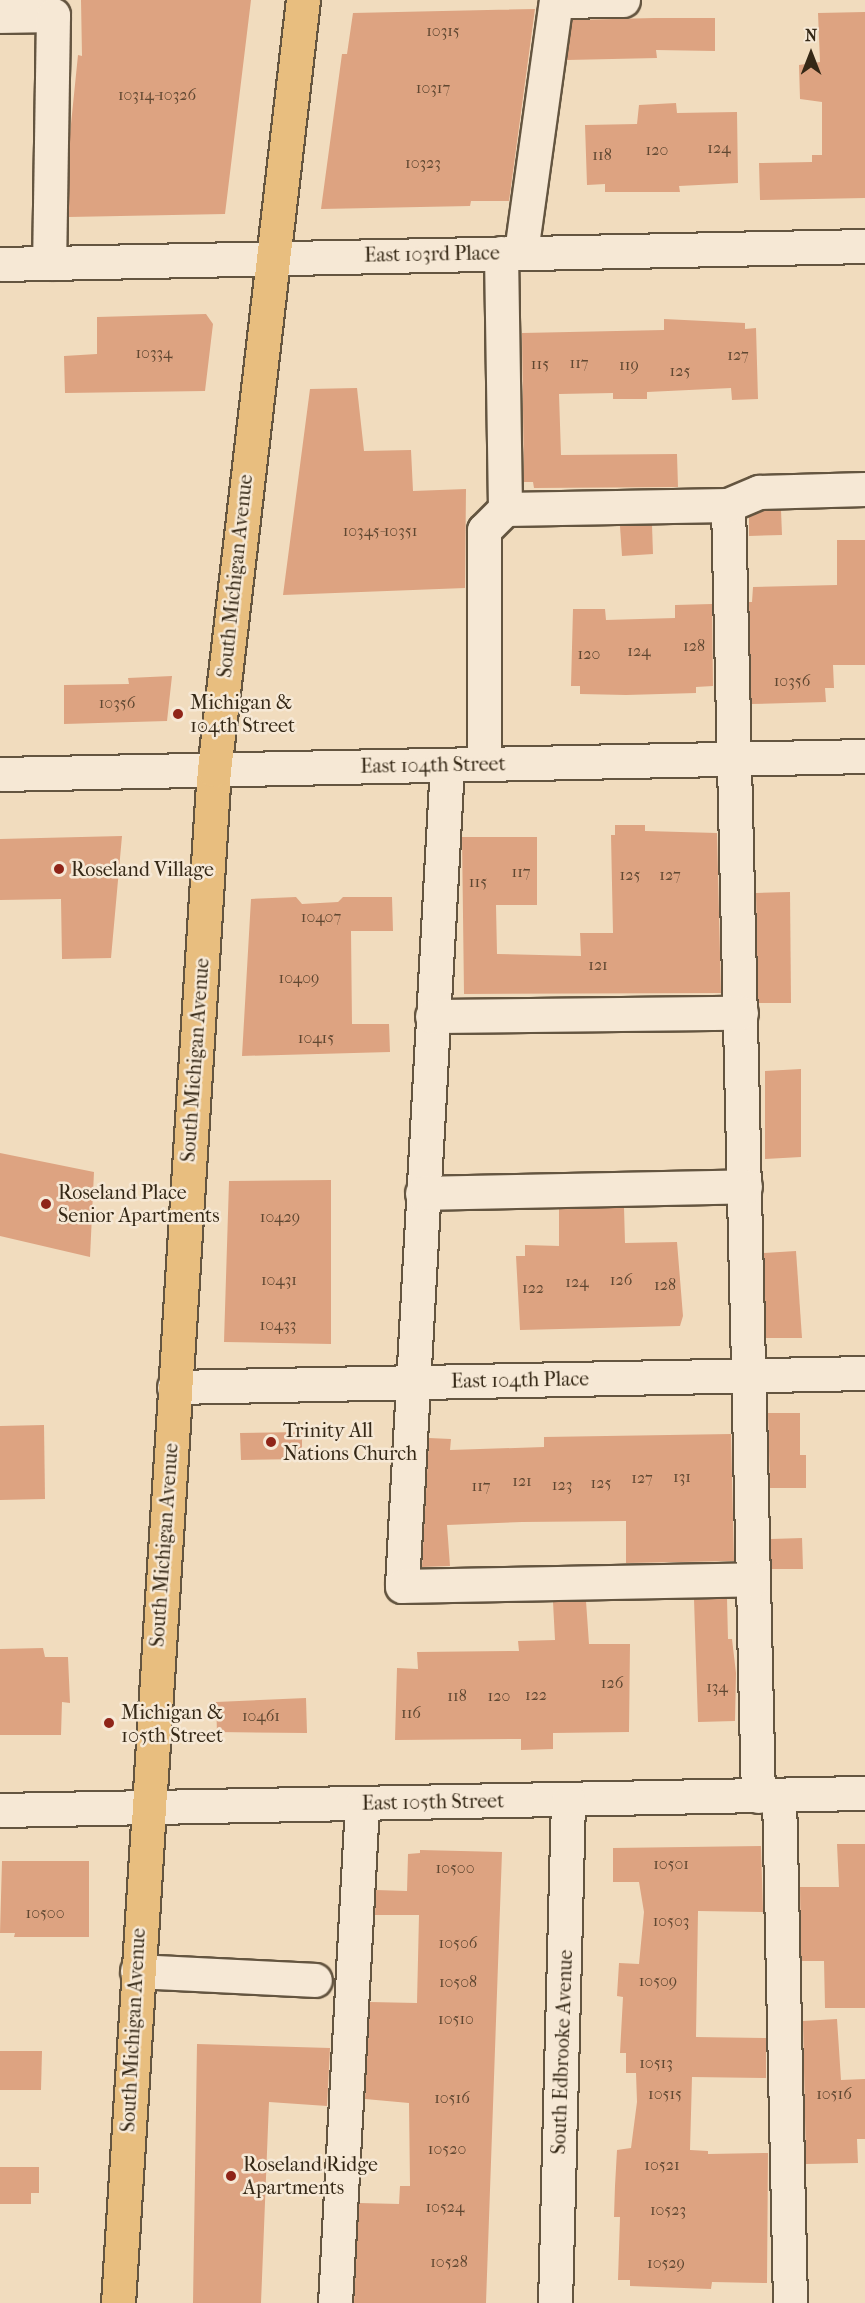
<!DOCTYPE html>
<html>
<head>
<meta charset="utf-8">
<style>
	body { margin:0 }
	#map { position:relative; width:865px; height:2303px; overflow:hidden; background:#f1dcbe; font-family:"IM FELL French Canon",serif }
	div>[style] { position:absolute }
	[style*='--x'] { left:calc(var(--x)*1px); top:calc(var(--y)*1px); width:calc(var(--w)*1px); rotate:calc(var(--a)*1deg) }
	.building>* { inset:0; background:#dda381 }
	.roads { filter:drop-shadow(2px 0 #645540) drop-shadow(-2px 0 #645540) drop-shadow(0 2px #645540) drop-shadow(0 -2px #645540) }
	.minor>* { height:33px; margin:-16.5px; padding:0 16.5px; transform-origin:16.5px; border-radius:16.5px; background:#f6e8d5 }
	.major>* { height:33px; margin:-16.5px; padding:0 16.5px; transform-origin:16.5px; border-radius:16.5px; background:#e8be7f }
	.dots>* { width:16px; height:16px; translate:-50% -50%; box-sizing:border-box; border:3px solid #f6e8d5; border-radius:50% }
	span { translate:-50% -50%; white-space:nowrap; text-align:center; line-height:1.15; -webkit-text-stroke:5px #f6e8d5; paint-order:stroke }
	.number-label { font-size:16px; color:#5f4731 }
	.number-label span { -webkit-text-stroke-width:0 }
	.street-label { font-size:20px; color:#352816 }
	.poi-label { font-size:20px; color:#352816 }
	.left { translate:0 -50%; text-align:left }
	.north { position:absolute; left:781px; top:24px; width:60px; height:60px; -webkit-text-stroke:4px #f6e8d5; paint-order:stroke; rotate:0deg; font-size:16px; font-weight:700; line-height:24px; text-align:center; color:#352816 }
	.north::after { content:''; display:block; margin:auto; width:21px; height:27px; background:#352816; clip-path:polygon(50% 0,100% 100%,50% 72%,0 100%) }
</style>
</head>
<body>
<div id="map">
	<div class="building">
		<i style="clip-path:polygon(81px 0,251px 0,225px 214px,68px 217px,70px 134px,78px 55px,82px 56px)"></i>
		<i style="clip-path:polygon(535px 9px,509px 201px,471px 201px,470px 206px,321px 209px,342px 54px,347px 54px,353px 13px)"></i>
		<i style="clip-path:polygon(865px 12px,865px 198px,760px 200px,759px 163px,812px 162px,812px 155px,822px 155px,822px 102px,800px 99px,799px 65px,820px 62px,818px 13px)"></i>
		<i style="clip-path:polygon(654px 18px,715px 18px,715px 51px,656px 50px,657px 58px,567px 60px,572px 20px)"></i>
		<i style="clip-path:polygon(676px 103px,677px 113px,737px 112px,738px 183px,679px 186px,680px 192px,605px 192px,605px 184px,587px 185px,585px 125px,637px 124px,639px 105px)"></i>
		<i style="clip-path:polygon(206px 314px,213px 324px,205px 391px,65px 393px,64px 356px,97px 354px,97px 317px)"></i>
		<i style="clip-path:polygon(664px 319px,745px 323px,745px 329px,756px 328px,758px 399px,732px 400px,731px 388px,647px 392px,647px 399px,613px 399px,613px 393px,559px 394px,561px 455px,677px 454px,678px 487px,534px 488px,533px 482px,524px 482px,522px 333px,664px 330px)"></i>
		<i style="clip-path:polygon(357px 388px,364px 451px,411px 450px,413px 491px,466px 489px,465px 588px,283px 595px,310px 389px)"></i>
		<i style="clip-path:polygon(781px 510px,782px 535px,749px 536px,749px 517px,763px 511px)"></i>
		<i style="clip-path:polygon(652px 525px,653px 554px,622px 556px,620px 526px)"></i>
		<i style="clip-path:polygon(837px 540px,865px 540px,865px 665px,833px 665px,834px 688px,825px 688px,826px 702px,751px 704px,749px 602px,752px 602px,753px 587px,837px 585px)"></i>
		<i style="clip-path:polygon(712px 604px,713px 686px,696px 687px,696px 693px,626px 695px,580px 694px,580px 686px,571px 686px,573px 609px,605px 609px,606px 620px,675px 618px,675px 605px)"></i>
		<i style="clip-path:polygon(172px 676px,167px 721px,64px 724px,64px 685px,129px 684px,128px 678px)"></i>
		<i style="clip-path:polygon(615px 825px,645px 825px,645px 831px,717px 833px,721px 993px,464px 994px,462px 837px,537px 837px,537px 905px,496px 905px,497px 954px,581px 956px,580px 933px,613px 933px,611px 835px,615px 835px)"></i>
		<i style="clip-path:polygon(122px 836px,111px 958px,62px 959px,61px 899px,0 900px,0 839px)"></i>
		<i style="clip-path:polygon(790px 892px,791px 1003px,758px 1003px,756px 893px)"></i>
		<i style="clip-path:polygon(296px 897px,302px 904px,338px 902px,343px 897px,392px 897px,393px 931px,351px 931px,352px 1024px,389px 1024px,390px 1052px,242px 1056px,251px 899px)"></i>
		<i style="clip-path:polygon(801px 1069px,801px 1157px,765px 1159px,765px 1071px)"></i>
		<i style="clip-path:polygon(0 1153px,94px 1172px,90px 1257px,0 1236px)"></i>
		<i style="clip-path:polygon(331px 1180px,331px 1344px,224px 1342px,229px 1181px)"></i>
		<i style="clip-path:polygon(624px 1207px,625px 1243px,677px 1242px,683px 1316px,680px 1326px,520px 1330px,516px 1256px,525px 1256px,525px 1245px,559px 1246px,559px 1209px)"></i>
		<i style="clip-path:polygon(796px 1251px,802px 1338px,766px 1338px,764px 1253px)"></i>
		<i style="clip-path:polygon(768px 1413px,800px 1413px,800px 1455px,806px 1455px,806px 1488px,770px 1488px)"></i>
		<i style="clip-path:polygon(44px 1425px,45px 1499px,0 1500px,0 1426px)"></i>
		<i style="clip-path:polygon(302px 1432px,302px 1459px,241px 1460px,240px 1433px)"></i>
		<i style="clip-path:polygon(731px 1434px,734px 1561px,626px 1563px,626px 1521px,522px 1522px,447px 1525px,450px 1566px,422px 1567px,429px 1438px,451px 1439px,450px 1450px,544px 1447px,544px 1437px)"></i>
		<i style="clip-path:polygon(802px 1538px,803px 1569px,771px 1569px,771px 1539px)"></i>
		<i style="clip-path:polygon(727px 1598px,728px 1639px,732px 1639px,736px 1673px,735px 1721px,698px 1722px,694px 1599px)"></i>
		<i style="clip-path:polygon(586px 1601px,589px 1644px,630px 1644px,629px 1732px,553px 1733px,553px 1749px,521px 1750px,521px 1739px,395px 1740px,397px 1668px,418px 1669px,417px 1652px,519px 1651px,518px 1641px,555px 1640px,553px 1602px)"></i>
		<i style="clip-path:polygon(43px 1648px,45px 1657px,68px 1657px,70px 1703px,62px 1702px,61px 1735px,0 1735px,0 1649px)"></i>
		<i style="clip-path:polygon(306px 1698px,307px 1733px,217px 1732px,216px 1702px)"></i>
		<i style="clip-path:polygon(837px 1844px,865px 1844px,865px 2008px,825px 2008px,824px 1961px,801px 1961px,800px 1887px,839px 1887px)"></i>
		<i style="clip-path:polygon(761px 1846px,763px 1912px,698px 1911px,696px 2037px,766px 2038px,766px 2078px,692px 2077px,690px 2150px,708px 2151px,708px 2154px,768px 2153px,767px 2283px,712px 2282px,711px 2289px,630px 2286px,630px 2280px,618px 2280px,620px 2217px,614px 2217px,615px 2186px,617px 2150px,631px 2148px,637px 2102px,636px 2073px,626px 2073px,626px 2053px,620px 2053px,623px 1997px,617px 1996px,619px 1963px,639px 1964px,644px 1912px,639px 1882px,613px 1882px,613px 1848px)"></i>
		<i style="clip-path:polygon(420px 1850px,502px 1852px,486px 2303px,354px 2303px,359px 2203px,399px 2204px,400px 2186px,410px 2186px,409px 2103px,365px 2099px,370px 2002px,417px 2003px,419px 1915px,375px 1915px,376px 1890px,407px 1891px,408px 1854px,420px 1853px)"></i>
		<i style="clip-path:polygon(2px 1861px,89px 1861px,89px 1937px,14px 1937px,15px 1933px,0 1933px)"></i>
		<i style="clip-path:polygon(837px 2019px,841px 2080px,865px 2079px,865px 2139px,857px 2139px,858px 2163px,806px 2164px,803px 2021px)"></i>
		<i style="clip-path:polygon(197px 2044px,330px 2048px,327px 2106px,269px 2102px,261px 2303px,193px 2303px)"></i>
		<i style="clip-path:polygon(0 2051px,42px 2051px,41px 2090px,0 2090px)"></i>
		<i style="clip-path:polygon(0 2167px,39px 2167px,39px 2193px,31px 2193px,31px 2204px,0 2204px)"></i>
	</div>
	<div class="roads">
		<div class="minor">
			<i style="--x:556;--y:1;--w:67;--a:-0.9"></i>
			<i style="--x:0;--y:16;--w:53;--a:-1.1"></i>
			<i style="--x:53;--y:15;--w:248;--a:90.9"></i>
			<i style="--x:521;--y:252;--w:254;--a:-82.1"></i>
			<i style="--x:501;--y:253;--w:256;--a:89.1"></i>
			<i style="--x:0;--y:264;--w:865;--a:-1.19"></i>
			<i style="--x:728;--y:505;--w:1291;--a:88.67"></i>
			<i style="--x:484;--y:764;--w:234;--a:-90"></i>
			<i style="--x:484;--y:530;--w:30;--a:-45"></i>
			<i style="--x:505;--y:509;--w:223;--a:-1"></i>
			<i style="--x:728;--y:505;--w:34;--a:-23"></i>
			<i style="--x:759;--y:492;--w:106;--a:-1.6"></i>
			<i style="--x:447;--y:765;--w:822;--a:93.14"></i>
			<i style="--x:402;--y:1586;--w:351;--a:-1.1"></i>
			<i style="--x:0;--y:774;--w:865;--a:-1.19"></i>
			<i style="--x:432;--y:1016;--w:309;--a:-0.6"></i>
			<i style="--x:422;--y:1193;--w:323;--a:-1.2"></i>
			<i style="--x:174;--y:1387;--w:691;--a:-1.16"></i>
			<i style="--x:779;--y:1795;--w:508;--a:88.76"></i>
			<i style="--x:0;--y:1810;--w:865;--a:-1.13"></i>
			<i style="--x:137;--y:1971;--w:178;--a:2.9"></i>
			<i style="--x:335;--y:2303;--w:500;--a:-86.9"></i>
			<i style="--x:555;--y:2303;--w:503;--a:-88.52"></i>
		</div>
		<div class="major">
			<i style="--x:118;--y:2303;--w:1536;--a:-86.42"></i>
			<i style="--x:214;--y:770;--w:775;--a:-83.41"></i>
		</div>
	</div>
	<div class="dots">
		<i style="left:178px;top:714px;background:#8f2418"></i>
		<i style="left:59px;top:869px;background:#8f2418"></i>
		<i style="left:46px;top:1204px;background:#8f2418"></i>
		<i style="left:271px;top:1442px;background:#8f2418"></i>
		<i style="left:109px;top:1723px;background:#8f2418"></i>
		<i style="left:231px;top:2176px;background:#8f2418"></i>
	</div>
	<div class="number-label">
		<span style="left:443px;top:31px">10315</span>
		<span style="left:433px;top:88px">10317</span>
		<span style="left:157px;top:95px">10314-10326</span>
		<span style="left:719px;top:148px">124</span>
		<span style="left:657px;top:150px">120</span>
		<span style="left:602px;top:155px">118</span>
		<span style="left:423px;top:163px">10323</span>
		<span style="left:154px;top:353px">10334</span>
		<span style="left:738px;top:355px">127</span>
		<span style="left:579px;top:363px">117</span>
		<span style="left:540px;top:364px">115</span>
		<span style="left:629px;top:365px">119</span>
		<span style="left:680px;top:371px">125</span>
		<span style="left:380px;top:531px">10345-10351</span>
		<span style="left:694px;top:646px">128</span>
		<span style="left:639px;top:651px">124</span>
		<span style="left:589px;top:654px">120</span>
		<span style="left:792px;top:681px">10356</span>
		<span style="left:117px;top:703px">10356</span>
		<span style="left:521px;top:872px">117</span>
		<span style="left:630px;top:875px">125</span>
		<span style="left:670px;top:875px">127</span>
		<span style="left:478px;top:882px">115</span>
		<span style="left:321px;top:917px">10407</span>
		<span style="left:598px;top:965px">121</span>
		<span style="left:299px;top:978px">10409</span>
		<span style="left:316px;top:1038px">10415</span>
		<span style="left:280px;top:1217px">10429</span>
		<span style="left:279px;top:1280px">10431</span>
		<span style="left:621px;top:1280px">126</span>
		<span style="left:577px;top:1282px">124</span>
		<span style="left:665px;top:1285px">128</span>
		<span style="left:533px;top:1288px">122</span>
		<span style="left:278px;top:1325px">10433</span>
		<span style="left:682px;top:1477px">131</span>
		<span style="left:642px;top:1478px">127</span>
		<span style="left:522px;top:1481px">121</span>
		<span style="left:601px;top:1483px">125</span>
		<span style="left:562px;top:1485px">123</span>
		<span style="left:481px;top:1486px">117</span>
		<span style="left:612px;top:1683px">126</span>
		<span style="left:717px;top:1687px">134</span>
		<span style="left:536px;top:1695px">122</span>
		<span style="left:457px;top:1696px">118</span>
		<span style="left:499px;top:1696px">120</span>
		<span style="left:411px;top:1713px">116</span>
		<span style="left:261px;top:1716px">10461</span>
		<span style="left:671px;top:1864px">10501</span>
		<span style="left:455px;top:1868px">10500</span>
		<span style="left:45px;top:1913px">10500</span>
		<span style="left:671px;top:1921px">10503</span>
		<span style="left:458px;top:1943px">10506</span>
		<span style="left:658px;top:1981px">10509</span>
		<span style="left:458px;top:1982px">10508</span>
		<span style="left:456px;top:2019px">10510</span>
		<span style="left:656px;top:2063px">10513</span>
		<span style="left:665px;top:2094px">10515</span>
		<span style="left:834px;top:2094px">10516</span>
		<span style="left:452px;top:2098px">10516</span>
		<span style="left:447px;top:2149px">10520</span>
		<span style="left:662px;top:2165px">10521</span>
		<span style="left:445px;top:2207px">10524</span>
		<span style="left:668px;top:2210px">10523</span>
		<span style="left:449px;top:2262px">10528</span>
		<span style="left:666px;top:2263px">10529</span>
	</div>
	<div class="street-label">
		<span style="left:432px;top:254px;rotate:-1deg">East 103rd Place</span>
		<span style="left:235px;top:576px;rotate:-84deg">South Michigan Avenue</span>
		<span style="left:433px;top:765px;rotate:-1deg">East 104th Street</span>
		<span style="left:195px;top:1060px;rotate:-86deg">South Michigan Avenue</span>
		<span style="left:520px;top:1380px;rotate:-1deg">East 104th Place</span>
		<span style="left:164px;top:1545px;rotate:-86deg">South Michigan Avenue</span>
		<span style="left:433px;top:1802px;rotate:-1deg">East 105th Street</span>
		<span style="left:133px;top:2030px;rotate:-87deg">South Michigan Avenue</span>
		<span style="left:562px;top:2052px;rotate:-88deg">South Edbrooke Avenue</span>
	</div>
	<div class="poi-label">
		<span class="left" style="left:190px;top:714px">Michigan &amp;<br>104th Street</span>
		<span class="left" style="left:71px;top:869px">Roseland Village</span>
		<span class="left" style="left:58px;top:1204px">Roseland Place<br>Senior Apartments</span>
		<span class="left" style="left:283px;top:1442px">Trinity All<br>Nations Church</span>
		<span class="left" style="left:121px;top:1724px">Michigan &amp;<br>105th Street</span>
		<span class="left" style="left:243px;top:2176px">Roseland Ridge<br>Apartments</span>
	</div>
	<div class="north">N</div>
</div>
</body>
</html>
